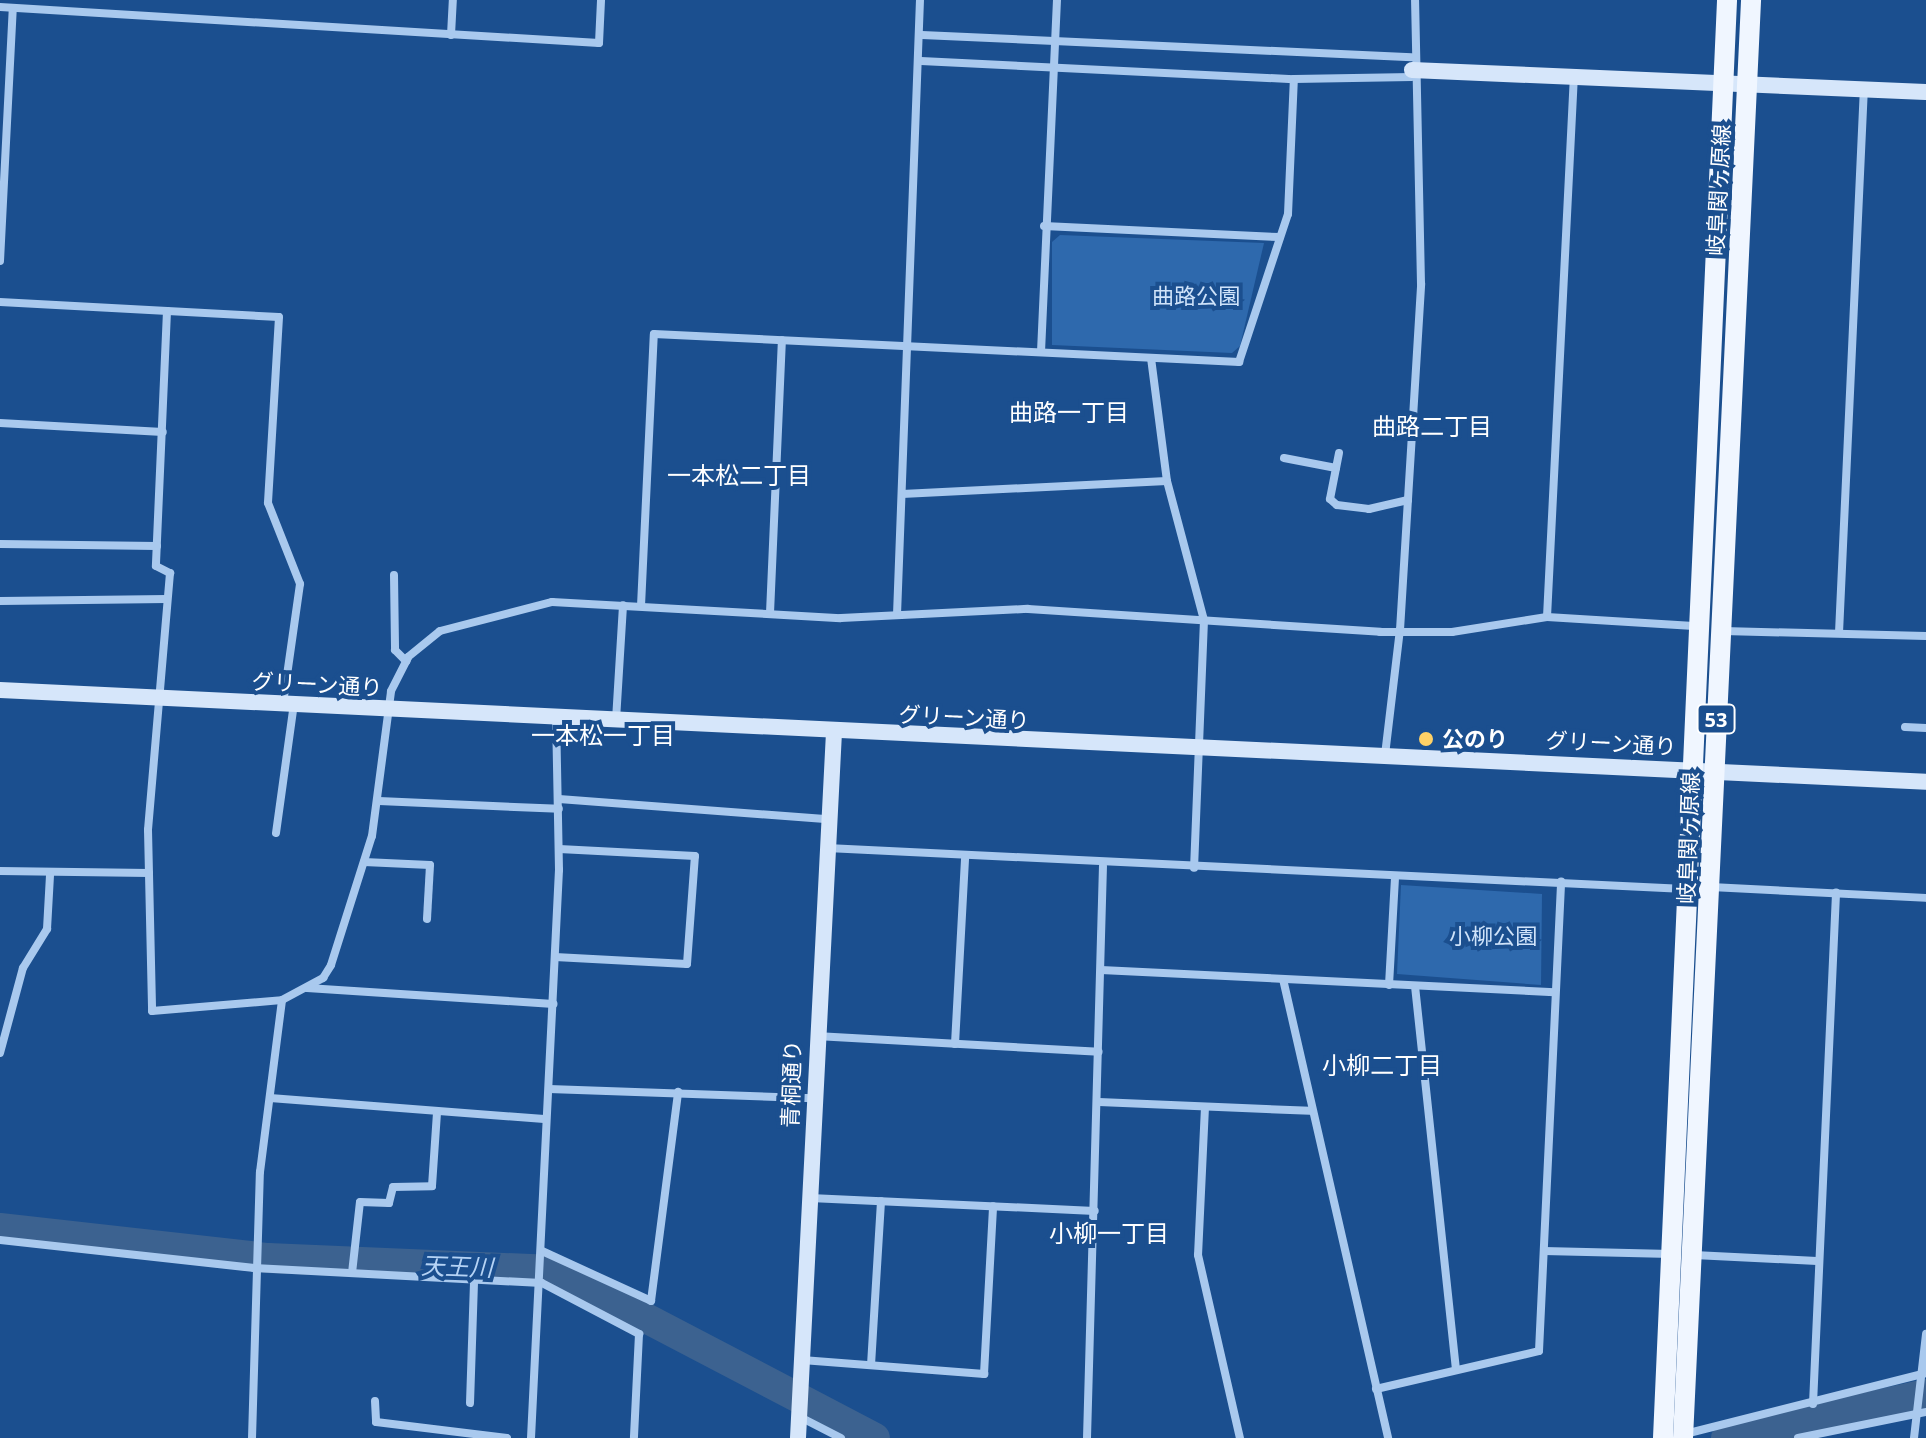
<!DOCTYPE html>
<html>
<head>
<meta charset="utf-8">
<style>
	body { margin:0 }
	#map { position:relative; width:1926px; height:1438px; overflow:hidden; background:#1b4f8f; font-family:"Open Sans","Noto Sans JP",sans-serif }
	div>[style] { position:absolute }
	[style*='--x'] { left:calc(var(--x)*1px); top:calc(var(--y)*1px); width:calc(var(--w)*1px); rotate:calc(var(--a)*1deg) }
	.green>* { inset:0; background:#2e69ad }
	.river>* { height:30px; margin:-15px; padding:0 15px; transform-origin:15px; border-radius:15px; background:#3c6290 }
	.street>* { height:8px; margin:-4px; padding:0 4px; transform-origin:4px; border-radius:4px; background:#a9c9ee }
	.secondary>* { height:16px; margin:-8px; padding:0 8px; transform-origin:8px; border-radius:8px; background:#d6e6fa }
	.primary>* { height:20px; margin:-10px; padding:0 10px; transform-origin:10px; border-radius:10px; background:#f0f6ff }
	.dots>* { width:22px; height:22px; translate:-50% -50%; box-sizing:border-box; border:4px solid #1b4f8f; border-radius:50% }
	span { translate:-50% -50%; white-space:nowrap; text-align:center; line-height:1.15; -webkit-text-stroke:8px #1b4f8f; paint-order:stroke }
	.shield-label span { padding:2px 6px; background:#1b4f8f; border:2px solid; border-radius:6px; -webkit-text-stroke-width:0 }
	.shield-label { font-size:20px; color:#fff; font-weight:700 }
	.street-label { font-size:22px; color:#fff }
	.park-label { font-size:22px; color:#cfe3fa }
	.poi-label { font-size:22px; color:#fff; font-weight:700 }
	.left { translate:0 -50%; text-align:left }
	.neighbourhood-label { font-size:24px; color:#fff }
	.water-label { font-size:24px; color:#b5d3f5; font-style:italic }
</style>
</head>
<body>
<div id="map">
	<div class="green">
		<i style="clip-path:polygon(1060px 235px,1264px 243px,1240px 346px,1232px 353px,1052px 345px,1052px 242px)"></i>
		<i style="clip-path:polygon(1401px 885px,1542px 894px,1541px 985px,1397px 974px)"></i>
	</div>
	<div class="river">
		<i style="--x:0;--y:1228;--w:270;--a:6.4"></i>
		<i style="--x:268;--y:1258;--w:286;--a:2.4"></i>
		<i style="--x:554;--y:1270;--w:362;--a:27.6"></i>
		<i style="--x:1726;--y:1438;--w:205;--a:-12.4"></i>
	</div>
	<div class="street">
		<i style="--x:0;--y:7;--w:600;--a:3.44"></i>
		<i style="--x:599;--y:43;--w:43;--a:-87.3"></i>
		<i style="--x:451;--y:35;--w:35;--a:-87"></i>
		<i style="--x:922;--y:35;--w:490;--a:2.6"></i>
		<i style="--x:921;--y:61;--w:373;--a:2.8"></i>
		<i style="--x:1294;--y:79;--w:118;--a:-1"></i>
		<i style="--x:1044;--y:226;--w:236;--a:2.7"></i>
		<i style="--x:0;--y:261;--w:253;--a:-87.1"></i>
		<i style="--x:0;--y:302;--w:279;--a:3.1"></i>
		<i style="--x:279;--y:317;--w:186;--a:93.4"></i>
		<i style="--x:268;--y:503;--w:87;--a:68.4"></i>
		<i style="--x:300;--y:584;--w:120;--a:98.1"></i>
		<i style="--x:167;--y:311;--w:255;--a:92.5"></i>
		<i style="--x:156;--y:566;--w:16;--a:27"></i>
		<i style="--x:170;--y:573;--w:258;--a:94.9"></i>
		<i style="--x:148;--y:830;--w:181;--a:88.7"></i>
		<i style="--x:152;--y:1011;--w:130;--a:-4.8"></i>
		<i style="--x:1041;--y:352;--w:352;--a:-87.4"></i>
		<i style="--x:1151;--y:358;--w:124;--a:82.6"></i>
		<i style="--x:1167;--y:481;--w:144;--a:75.1"></i>
		<i style="--x:1204;--y:620;--w:248;--a:92.3"></i>
		<i style="--x:0;--y:423;--w:163;--a:3.2"></i>
		<i style="--x:1339;--y:453;--w:47;--a:101.1"></i>
		<i style="--x:1330;--y:499;--w:9;--a:41"></i>
		<i style="--x:1337;--y:505;--w:32;--a:7"></i>
		<i style="--x:1369;--y:509;--w:40;--a:-13"></i>
		<i style="--x:1284;--y:458;--w:53;--a:10.9"></i>
		<i style="--x:902;--y:494;--w:265;--a:-2.8"></i>
		<i style="--x:0;--y:544;--w:157;--a:0.7"></i>
		<i style="--x:394;--y:575;--w:75;--a:89.2"></i>
		<i style="--x:395;--y:650;--w:16;--a:45"></i>
		<i style="--x:0;--y:601;--w:167;--a:-0.7"></i>
		<i style="--x:641;--y:606;--w:272;--a:-87.3"></i>
		<i style="--x:654;--y:334;--w:586;--a:2.74"></i>
		<i style="--x:1239;--y:362;--w:156;--a:-71.7"></i>
		<i style="--x:1288;--y:214;--w:135;--a:-87.5"></i>
		<i style="--x:770;--y:613;--w:273;--a:-87.5"></i>
		<i style="--x:897;--y:615;--w:615;--a:-87.86"></i>
		<i style="--x:1547;--y:617;--w:543;--a:-87.15"></i>
		<i style="--x:1723;--y:631;--w:203;--a:1.4"></i>
		<i style="--x:1839;--y:633;--w:547;--a:-87.38"></i>
		<i style="--x:616;--y:720;--w:115;--a:-86.5"></i>
		<i style="--x:1905;--y:727;--w:21;--a:3"></i>
		<i style="--x:1385;--y:755;--w:126;--a:-83.2"></i>
		<i style="--x:1400;--y:630;--w:347;--a:-86.5"></i>
		<i style="--x:1421;--y:284;--w:284;--a:-91.2"></i>
		<i style="--x:559;--y:799;--w:270;--a:4.3"></i>
		<i style="--x:379;--y:801;--w:180;--a:2.5"></i>
		<i style="--x:276;--y:833;--w:130;--a:-82.1"></i>
		<i style="--x:827;--y:848;--w:859;--a:2.74"></i>
		<i style="--x:364;--y:862;--w:66;--a:2.6"></i>
		<i style="--x:430;--y:865;--w:54;--a:93.2"></i>
		<i style="--x:0;--y:871;--w:149;--a:0.8"></i>
		<i style="--x:1711;--y:887;--w:215;--a:2.9"></i>
		<i style="--x:555;--y:957;--w:132;--a:3"></i>
		<i style="--x:687;--y:964;--w:108;--a:-85.8"></i>
		<i style="--x:695;--y:856;--w:136;--a:-177.1"></i>
		<i style="--x:1101;--y:970;--w:454;--a:2.8"></i>
		<i style="--x:1283;--y:979;--w:471;--a:77.1"></i>
		<i style="--x:1389;--y:985;--w:106;--a:-86.8"></i>
		<i style="--x:1415;--y:986;--w:384;--a:83.9"></i>
		<i style="--x:307;--y:988;--w:247;--a:3.7"></i>
		<i style="--x:816;--y:1036;--w:283;--a:3.2"></i>
		<i style="--x:955;--y:1044;--w:187;--a:-86.9"></i>
		<i style="--x:0;--y:1053;--w:88;--a:-74.9"></i>
		<i style="--x:23;--y:968;--w:46;--a:-58.4"></i>
		<i style="--x:47;--y:929;--w:54;--a:-86.8"></i>
		<i style="--x:549;--y:1089;--w:264;--a:2"></i>
		<i style="--x:270;--y:1098;--w:275;--a:4.4"></i>
		<i style="--x:1099;--y:1102;--w:211;--a:2.4"></i>
		<i style="--x:1205;--y:1107;--w:148;--a:92.7"></i>
		<i style="--x:1198;--y:1255;--w:188;--a:77.1"></i>
		<i style="--x:810;--y:1198;--w:285;--a:2.6"></i>
		<i style="--x:0;--y:1240;--w:256;--a:6.3"></i>
		<i style="--x:254;--y:1268;--w:288;--a:3"></i>
		<i style="--x:542;--y:1283;--w:110;--a:27.7"></i>
		<i style="--x:639;--y:1334;--w:104;--a:92.8"></i>
		<i style="--x:542;--y:1251;--w:120;--a:24.6"></i>
		<i style="--x:651;--y:1301;--w:211;--a:-82.6"></i>
		<i style="--x:1544;--y:1251;--w:127;--a:1.4"></i>
		<i style="--x:1694;--y:1255;--w:123;--a:2.8"></i>
		<i style="--x:352;--y:1273;--w:71;--a:-83.6"></i>
		<i style="--x:360;--y:1202;--w:29;--a:2"></i>
		<i style="--x:389;--y:1203;--w:16;--a:-76"></i>
		<i style="--x:393;--y:1187;--w:39;--a:-1"></i>
		<i style="--x:432;--y:1186;--w:74;--a:-86.1"></i>
		<i style="--x:802;--y:1360;--w:183;--a:4.4"></i>
		<i style="--x:984;--y:1374;--w:168;--a:-86.9"></i>
		<i style="--x:871;--y:1365;--w:164;--a:-86.5"></i>
		<i style="--x:1376;--y:1389;--w:167;--a:-13.1"></i>
		<i style="--x:1539;--y:1351;--w:470;--a:-87.3"></i>
		<i style="--x:375;--y:1401;--w:21;--a:87"></i>
		<i style="--x:376;--y:1422;--w:132;--a:7"></i>
		<i style="--x:470;--y:1403;--w:123;--a:-88.1"></i>
		<i style="--x:1813;--y:1404;--w:512;--a:-87.42"></i>
		<i style="--x:800;--y:1417;--w:46;--a:27.1"></i>
		<i style="--x:1685;--y:1434;--w:249;--a:-14.2"></i>
		<i style="--x:252;--y:1438;--w:266;--a:-88.3"></i>
		<i style="--x:260;--y:1172;--w:173;--a:-82.7"></i>
		<i style="--x:282;--y:1000;--w:47;--a:-28.2"></i>
		<i style="--x:323;--y:978;--w:15;--a:-58"></i>
		<i style="--x:331;--y:965;--w:135;--a:-72.4"></i>
		<i style="--x:372;--y:836;--w:146;--a:-82.5"></i>
		<i style="--x:391;--y:691;--w:38;--a:-63"></i>
		<i style="--x:408;--y:657;--w:41;--a:-39.1"></i>
		<i style="--x:440;--y:631;--w:116;--a:-14.5"></i>
		<i style="--x:552;--y:602;--w:289;--a:3.2"></i>
		<i style="--x:841;--y:618;--w:187;--a:-2.8"></i>
		<i style="--x:1028;--y:609;--w:353;--a:3.7"></i>
		<i style="--x:1380;--y:632;--w:72;--a:0"></i>
		<i style="--x:1452;--y:632;--w:96;--a:-9"></i>
		<i style="--x:1547;--y:617;--w:147;--a:3.5"></i>
		<i style="--x:531;--y:1438;--w:569;--a:-87.18"></i>
		<i style="--x:559;--y:870;--w:152;--a:-91.1"></i>
		<i style="--x:1087;--y:1438;--w:572;--a:-88.4"></i>
		<i style="--x:1798;--y:1438;--w:131;--a:-11.5"></i>
		<i style="--x:1914;--y:1438;--w:105;--a:-83.4"></i>
	</div>
	<div class="secondary">
		<i style="--x:1412;--y:70;--w:514;--a:2.45"></i>
		<i style="--x:0;--y:690;--w:1928;--a:2.73"></i>
		<i style="--x:798;--y:1438;--w:706;--a:-87.08"></i>
	</div>
	<div class="primary">
		<i style="--x:1663;--y:1438;--w:1439;--a:-87.45"></i>
		<i style="--x:1683;--y:1438;--w:1440;--a:-87.29"></i>
	</div>
	<div class="dots">
		<i style="left:1426px;top:739px;background:#ffd166"></i>
	</div>
	<div class="shield-label">
		<span style="left:1716px;top:719px">53</span>
	</div>
	<div class="street-label">
		<span style="left:1718px;top:190px;rotate:-87deg">岐阜関ヶ原線</span>
		<span style="left:317px;top:684px;rotate:3deg">グリーン通り</span>
		<span style="left:964px;top:717px;rotate:3deg">グリーン通り</span>
		<span style="left:1611px;top:743px;rotate:3deg">グリーン通り</span>
		<span style="left:1688px;top:838px;rotate:-88deg">岐阜関ヶ原線</span>
		<span style="left:791px;top:1084px;rotate:-88deg">青桐通り</span>
	</div>
	<div class="park-label">
		<span style="left:1196px;top:296px">曲路公園</span>
		<span style="left:1493px;top:936px">小柳公園</span>
	</div>
	<div class="poi-label">
		<span class="left" style="left:1442px;top:739px">公のり</span>
	</div>
	<div class="neighbourhood-label">
		<span style="left:1069px;top:412px">曲路一丁目</span>
		<span style="left:1432px;top:426px">曲路二丁目</span>
		<span style="left:739px;top:475px">一本松二丁目</span>
		<span style="left:603px;top:735px">一本松一丁目</span>
		<span style="left:1382px;top:1065px">小柳二丁目</span>
		<span style="left:1109px;top:1233px">小柳一丁目</span>
	</div>
	<div class="water-label">
		<span style="left:457px;top:1266px;rotate:2deg">天王川</span>
	</div>
</div>
</body>
</html>
